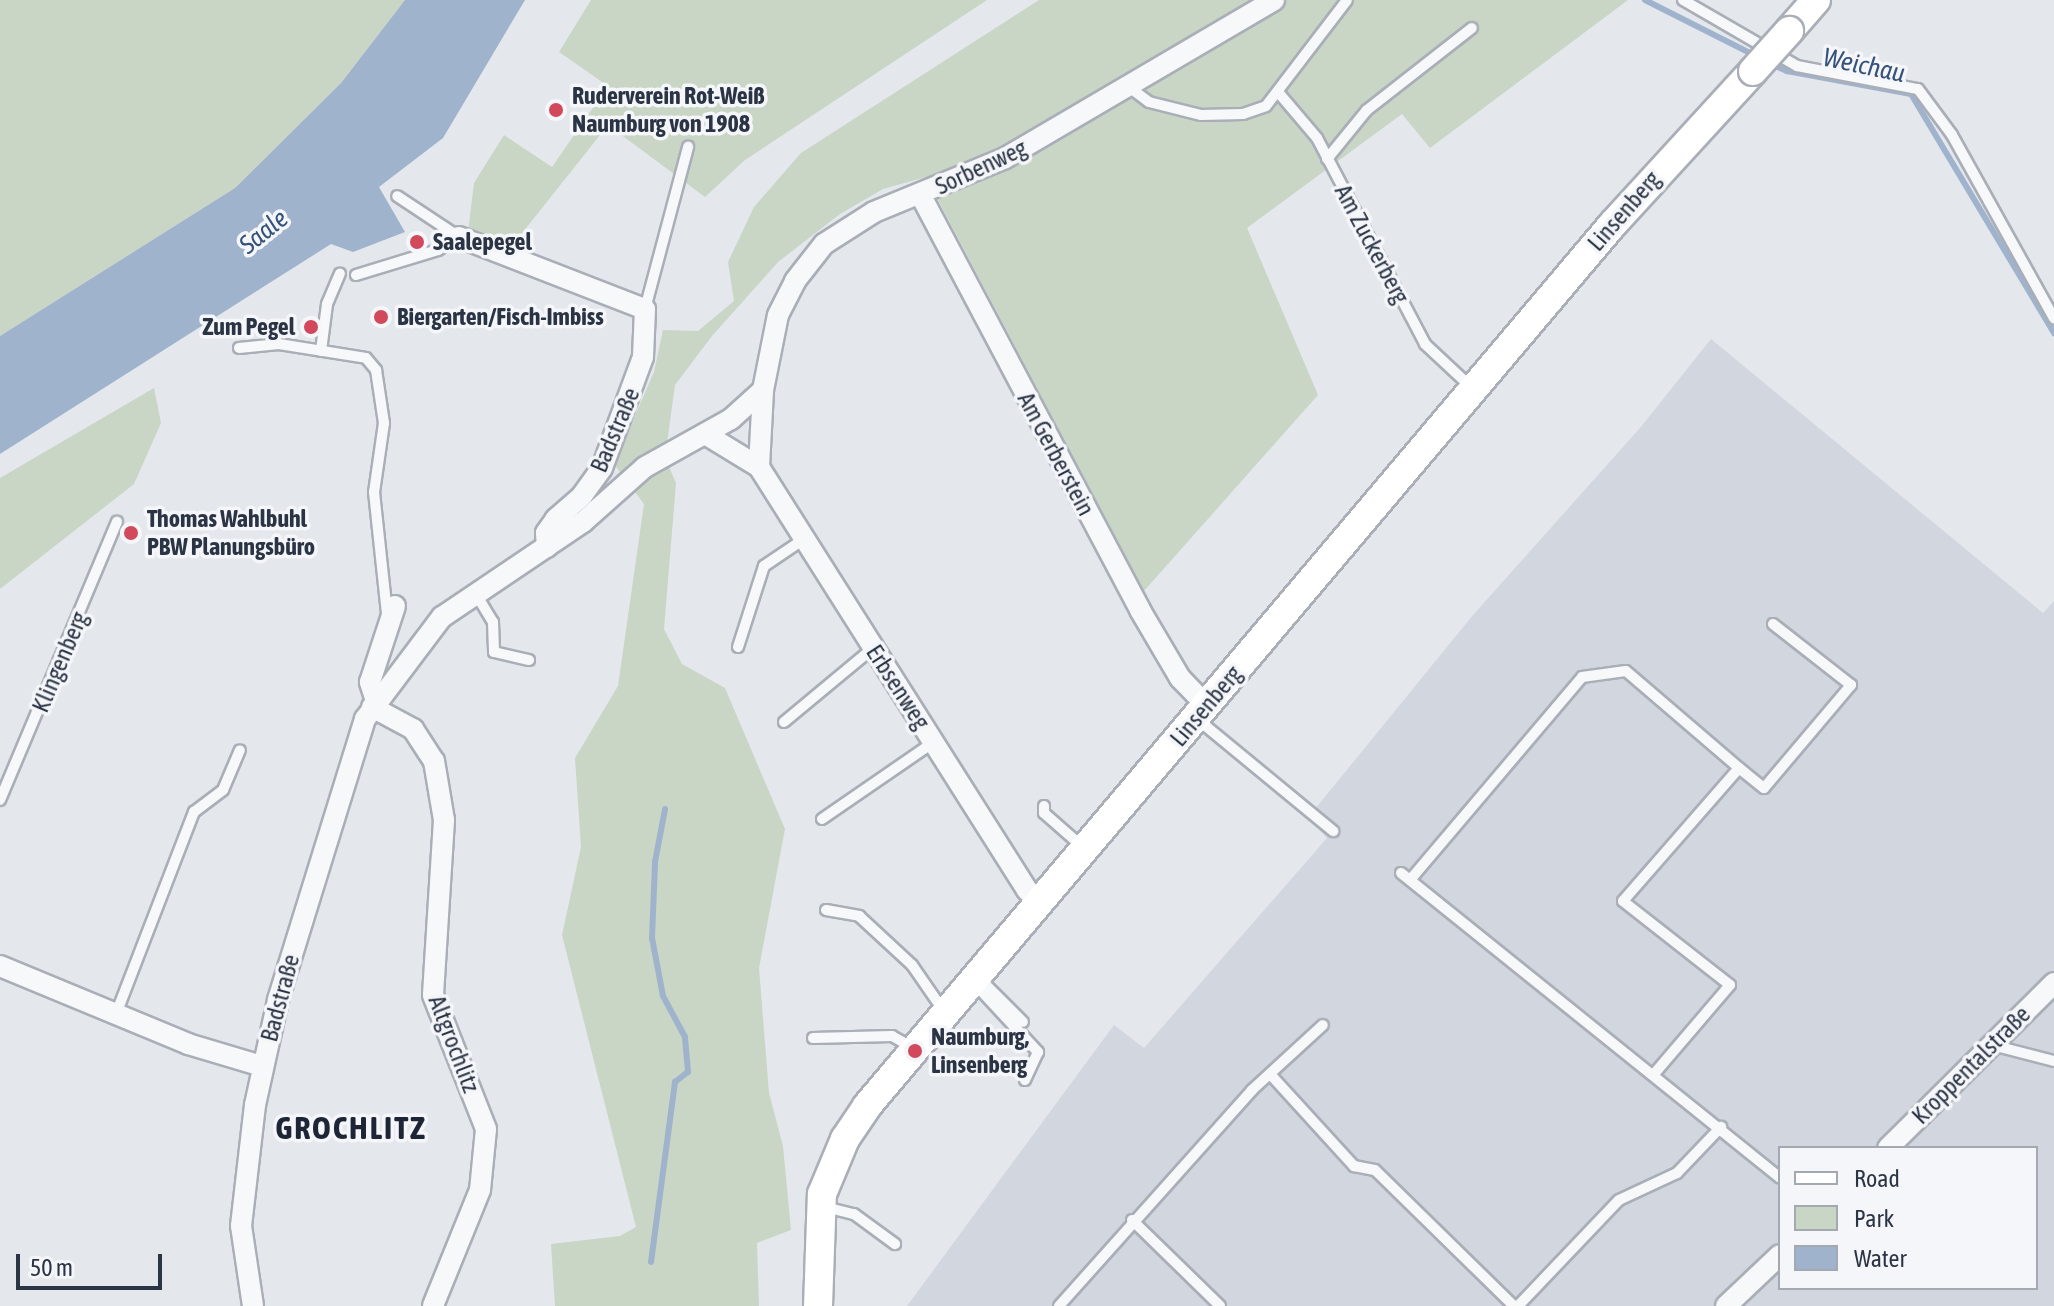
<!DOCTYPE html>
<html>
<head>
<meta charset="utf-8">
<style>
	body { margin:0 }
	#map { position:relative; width:2054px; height:1306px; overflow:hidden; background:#e4e7ec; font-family:"Asap Condensed",sans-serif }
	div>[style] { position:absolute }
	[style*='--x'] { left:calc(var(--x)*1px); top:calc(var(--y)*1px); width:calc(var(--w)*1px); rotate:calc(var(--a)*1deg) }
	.built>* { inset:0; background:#d2d6de }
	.green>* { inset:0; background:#c9d6c5 }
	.water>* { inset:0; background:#9fb4cc }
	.stream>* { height:6px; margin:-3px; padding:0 3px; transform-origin:3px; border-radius:3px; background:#9fb4cc }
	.roads { filter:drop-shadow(2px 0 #a9aeb7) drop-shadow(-2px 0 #a9aeb7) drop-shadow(0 2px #a9aeb7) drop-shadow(0 -2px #a9aeb7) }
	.service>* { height:10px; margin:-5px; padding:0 5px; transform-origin:5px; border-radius:5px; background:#f7f8fa }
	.minor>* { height:20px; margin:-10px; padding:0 10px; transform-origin:10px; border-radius:10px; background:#f7f8fa }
	.secondary>* { height:28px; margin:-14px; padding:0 14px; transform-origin:14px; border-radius:14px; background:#fff }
	.bridges { filter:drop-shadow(2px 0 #a9aeb7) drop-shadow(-2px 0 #a9aeb7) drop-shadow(0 2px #a9aeb7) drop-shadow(0 -2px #a9aeb7) }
	.secondary-bridge>* { height:28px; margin:-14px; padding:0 14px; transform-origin:14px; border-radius:14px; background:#fff }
	.dots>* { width:22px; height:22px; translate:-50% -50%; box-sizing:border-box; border:4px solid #f4f6f9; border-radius:50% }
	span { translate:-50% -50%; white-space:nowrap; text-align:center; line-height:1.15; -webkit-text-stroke:7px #f4f6f9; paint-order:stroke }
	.poi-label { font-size:24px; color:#2b3445; font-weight:700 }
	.left { translate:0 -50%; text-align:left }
	.right { translate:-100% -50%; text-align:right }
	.street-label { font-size:24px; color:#2b3445 }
	.water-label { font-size:26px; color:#34527a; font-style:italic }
	.district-label { font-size:32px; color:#1d2536; font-weight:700; letter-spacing:2px }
	.legend { position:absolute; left:1778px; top:1146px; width:260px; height:144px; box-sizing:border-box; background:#f4f6f9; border:2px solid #a4a8b1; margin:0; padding:10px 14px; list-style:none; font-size:24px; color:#2b3445 }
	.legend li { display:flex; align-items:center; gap:16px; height:40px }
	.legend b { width:40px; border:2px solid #a4a8b1 }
	.scale { position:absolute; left:16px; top:1254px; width:146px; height:36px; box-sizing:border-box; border:4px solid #2b3445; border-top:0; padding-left:10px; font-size:24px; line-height:28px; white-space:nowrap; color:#2b3445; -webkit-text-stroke:6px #f4f6f9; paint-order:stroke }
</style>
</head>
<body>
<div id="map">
	<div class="built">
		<i style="clip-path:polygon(evenodd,1711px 339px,2043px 613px,2054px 601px,2054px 1306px,907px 1306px,1114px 1025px,1144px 1048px,1327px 838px,1308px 818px,1311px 814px,1473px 615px,1640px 428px,1711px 339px,1780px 1148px,2036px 1148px,2036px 1288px,1780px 1288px,1780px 1148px)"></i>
	</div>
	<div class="green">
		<i style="clip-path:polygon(0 0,405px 0,341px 83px,235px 188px,0 336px)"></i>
		<i style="clip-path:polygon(591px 0,987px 0,745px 160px,705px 197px,608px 125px,511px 247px,468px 232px,474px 183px,504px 135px,552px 167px,608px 86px,559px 52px)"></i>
		<i style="clip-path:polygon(1039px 0,1628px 0,1430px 148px,1402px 114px,1247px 228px,1318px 395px,1144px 591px,926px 177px,883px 189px,840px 214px,778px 262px,712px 336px,675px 385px,665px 458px,676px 483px,664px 629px,682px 664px,725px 688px,785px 829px,759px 968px,769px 1093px,783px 1146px,791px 1230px,757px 1243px,759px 1306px,555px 1306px,551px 1244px,620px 1236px,636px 1227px,562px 935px,581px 847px,575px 758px,618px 686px,644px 504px,614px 464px,654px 372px,663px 330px,698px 331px,734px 301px,728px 262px,754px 207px,801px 153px)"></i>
		<i style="clip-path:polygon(154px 388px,161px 423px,134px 484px,0 589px,0 478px)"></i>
	</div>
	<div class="water">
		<i style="clip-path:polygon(405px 0,525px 0,443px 138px,379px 187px,405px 232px,353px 252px,331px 244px,0 454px,0 336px,235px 188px,341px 83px)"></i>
	</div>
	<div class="stream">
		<i style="--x:1645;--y:0;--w:124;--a:26.8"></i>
		<i style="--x:1769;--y:63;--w:20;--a:24"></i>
		<i style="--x:1787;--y:71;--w:126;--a:10.5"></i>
		<i style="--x:1911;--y:94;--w:279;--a:59.1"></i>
		<i style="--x:651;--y:1262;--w:182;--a:-82.4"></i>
		<i style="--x:675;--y:1082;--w:16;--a:-38"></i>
		<i style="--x:688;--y:1072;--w:35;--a:-95"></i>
		<i style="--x:685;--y:1037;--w:47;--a:-118.2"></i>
		<i style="--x:663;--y:996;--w:59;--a:-100.7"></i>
		<i style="--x:652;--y:938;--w:76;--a:-87.7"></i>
		<i style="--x:655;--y:862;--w:54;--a:-79.3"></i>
	</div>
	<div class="roads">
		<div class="service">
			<i style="--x:1683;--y:0;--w:132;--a:30.1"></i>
			<i style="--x:1797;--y:66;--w:123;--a:10.8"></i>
			<i style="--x:1918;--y:89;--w:57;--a:53.5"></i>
			<i style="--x:1952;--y:135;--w:210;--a:60.9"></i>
			<i style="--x:1129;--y:87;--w:25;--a:37"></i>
			<i style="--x:1149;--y:102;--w:54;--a:14"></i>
			<i style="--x:1201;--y:115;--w:42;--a:-1.4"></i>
			<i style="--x:1243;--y:114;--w:24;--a:-19"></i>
			<i style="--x:1266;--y:106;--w:133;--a:-52.6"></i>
			<i style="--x:1278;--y:92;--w:60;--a:49.7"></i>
			<i style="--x:1317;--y:138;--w:233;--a:62.3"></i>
			<i style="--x:1425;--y:344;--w:64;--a:43.1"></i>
			<i style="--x:1327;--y:159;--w:63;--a:-50.8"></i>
			<i style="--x:1367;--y:110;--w:133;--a:-38"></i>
			<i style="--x:356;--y:275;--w:86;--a:-17"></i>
			<i style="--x:438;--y:250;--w:25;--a:-32"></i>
			<i style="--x:459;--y:237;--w:74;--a:-146.5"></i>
			<i style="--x:645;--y:309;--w:168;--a:-75.1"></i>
			<i style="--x:239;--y:348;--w:40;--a:-5.7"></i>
			<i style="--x:279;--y:344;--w:88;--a:9.1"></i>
			<i style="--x:366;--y:358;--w:16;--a:50"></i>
			<i style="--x:376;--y:370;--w:54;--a:81.4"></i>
			<i style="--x:384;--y:423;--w:70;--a:98.2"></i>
			<i style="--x:374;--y:492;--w:123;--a:83.9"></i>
			<i style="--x:321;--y:351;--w:47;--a:-82.7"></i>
			<i style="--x:327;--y:304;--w:33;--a:-67"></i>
			<i style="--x:476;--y:594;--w:33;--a:59"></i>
			<i style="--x:493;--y:622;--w:30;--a:88"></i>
			<i style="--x:494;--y:652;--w:36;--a:13"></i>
			<i style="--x:738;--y:647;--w:85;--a:-72.2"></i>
			<i style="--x:764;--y:566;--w:48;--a:-34"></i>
			<i style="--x:1196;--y:718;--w:178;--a:39.5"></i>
			<i style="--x:784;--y:722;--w:116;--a:-39.7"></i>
			<i style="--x:0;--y:800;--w:302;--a:-67.2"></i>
			<i style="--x:1044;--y:806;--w:7;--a:90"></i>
			<i style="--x:1044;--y:813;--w:53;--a:41.2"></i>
			<i style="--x:822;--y:819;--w:136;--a:-34.5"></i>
			<i style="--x:1401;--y:873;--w:486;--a:38.8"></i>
			<i style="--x:1410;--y:880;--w:266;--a:-49.7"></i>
			<i style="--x:1582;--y:677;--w:44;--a:-7.8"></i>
			<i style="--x:1626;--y:671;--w:149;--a:40.6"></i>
			<i style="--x:826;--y:910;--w:34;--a:10"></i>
			<i style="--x:859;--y:916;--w:72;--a:42.8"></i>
			<i style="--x:912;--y:965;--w:55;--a:55.4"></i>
			<i style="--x:979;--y:978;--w:62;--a:45"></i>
			<i style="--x:975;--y:984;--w:93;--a:47.2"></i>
			<i style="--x:1038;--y:1052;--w:31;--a:115"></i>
			<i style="--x:116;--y:1014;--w:217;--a:-68.9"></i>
			<i style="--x:194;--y:812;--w:36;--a:-37"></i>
			<i style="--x:223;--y:790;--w:43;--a:-67"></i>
			<i style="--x:813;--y:1038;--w:79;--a:-1.5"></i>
			<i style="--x:892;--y:1036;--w:23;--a:29"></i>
			<i style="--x:1992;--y:1045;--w:64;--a:14.5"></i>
			<i style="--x:1270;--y:1074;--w:125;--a:47.6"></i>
			<i style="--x:1354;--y:1166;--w:21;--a:11"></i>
			<i style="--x:1375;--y:1170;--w:194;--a:44.4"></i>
			<i style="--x:1654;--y:1074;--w:117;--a:-49.5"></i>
			<i style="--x:1730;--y:985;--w:136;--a:-141.9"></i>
			<i style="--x:1623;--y:901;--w:176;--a:-48.9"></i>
			<i style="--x:1739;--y:768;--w:32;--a:39"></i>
			<i style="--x:1764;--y:788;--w:135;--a:-49.8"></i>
			<i style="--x:1851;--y:685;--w:99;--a:-142"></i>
			<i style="--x:825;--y:1207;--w:30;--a:14"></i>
			<i style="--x:854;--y:1214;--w:51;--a:36.2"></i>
			<i style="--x:1132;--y:1220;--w:123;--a:44.3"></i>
			<i style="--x:1059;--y:1306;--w:290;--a:-48.2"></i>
			<i style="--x:1252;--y:1090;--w:96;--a:-42.5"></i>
			<i style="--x:1518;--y:1306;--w:146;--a:-46.4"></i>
			<i style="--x:1619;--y:1200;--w:64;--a:-25"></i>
			<i style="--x:1677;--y:1173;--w:64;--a:-46.3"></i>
		</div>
		<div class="minor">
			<i style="--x:920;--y:194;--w:471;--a:62.1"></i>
			<i style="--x:1140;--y:610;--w:79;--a:59.5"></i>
			<i style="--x:1180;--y:678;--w:37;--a:46"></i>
			<i style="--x:459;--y:237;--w:199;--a:21.2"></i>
			<i style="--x:645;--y:309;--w:48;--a:92.4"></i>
			<i style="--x:643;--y:357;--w:118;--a:110.3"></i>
			<i style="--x:602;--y:468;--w:34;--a:126"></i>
			<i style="--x:582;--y:496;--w:35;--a:139"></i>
			<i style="--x:556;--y:519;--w:17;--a:126"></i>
			<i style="--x:546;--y:533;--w:14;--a:86"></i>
			<i style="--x:705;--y:434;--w:63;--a:31.4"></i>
			<i style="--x:759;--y:467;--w:501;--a:57.64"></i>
			<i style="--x:1027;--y:890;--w:20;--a:45"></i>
			<i style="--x:759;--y:467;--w:77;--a:-87"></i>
			<i style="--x:763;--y:390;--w:76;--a:-78.7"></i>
			<i style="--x:778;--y:315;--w:38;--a:-63"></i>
			<i style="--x:795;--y:281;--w:47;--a:-51.9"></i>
			<i style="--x:824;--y:244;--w:59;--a:-32.6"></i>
			<i style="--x:874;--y:212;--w:142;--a:-22.4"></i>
			<i style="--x:1005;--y:158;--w:312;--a:-30.4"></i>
			<i style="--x:376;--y:701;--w:20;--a:-108"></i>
			<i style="--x:370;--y:682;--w:80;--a:-71.8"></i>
			<i style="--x:372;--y:707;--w:47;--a:28.2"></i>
			<i style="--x:413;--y:729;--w:38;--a:57"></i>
			<i style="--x:434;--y:761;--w:60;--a:80.4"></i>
			<i style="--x:444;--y:820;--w:175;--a:93.6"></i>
			<i style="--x:433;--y:995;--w:144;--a:68.4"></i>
			<i style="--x:486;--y:1129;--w:61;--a:95.6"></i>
			<i style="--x:480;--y:1190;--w:125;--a:112.1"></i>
			<i style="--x:0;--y:966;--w:204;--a:22.5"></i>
			<i style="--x:188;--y:1044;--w:77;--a:16.6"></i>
			<i style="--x:1888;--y:1148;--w:234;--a:-44.8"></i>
			<i style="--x:253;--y:1306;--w:81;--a:-98.5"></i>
			<i style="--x:241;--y:1226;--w:122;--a:-83.4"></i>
			<i style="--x:255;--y:1105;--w:107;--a:-77.6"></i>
			<i style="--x:278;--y:1000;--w:294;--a:-72.8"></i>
			<i style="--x:365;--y:719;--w:128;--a:-53"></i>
			<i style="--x:442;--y:617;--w:170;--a:-34"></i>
			<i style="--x:583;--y:522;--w:83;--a:-41.6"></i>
			<i style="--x:645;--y:467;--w:98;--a:-29.2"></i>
			<i style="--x:731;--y:419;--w:43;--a:-42.2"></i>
			<i style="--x:1726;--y:1306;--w:74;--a:-43.4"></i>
		</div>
		<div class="secondary">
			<i style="--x:1789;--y:31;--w:41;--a:-48.9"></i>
			<i style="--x:818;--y:1306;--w:112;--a:-88"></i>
			<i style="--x:822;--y:1194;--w:60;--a:-67.3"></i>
			<i style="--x:845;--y:1139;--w:40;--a:-56"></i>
			<i style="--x:867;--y:1106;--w:1155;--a:-49.78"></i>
			<i style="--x:1613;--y:224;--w:207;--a:-47.5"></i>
		</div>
	</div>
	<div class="bridges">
		<div class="secondary-bridge">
			<i style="--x:1753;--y:71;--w:54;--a:-48"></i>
		</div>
	</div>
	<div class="dots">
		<i style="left:556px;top:110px;background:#d1495b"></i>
		<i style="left:417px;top:242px;background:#d1495b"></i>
		<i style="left:381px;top:317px;background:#d1495b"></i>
		<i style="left:311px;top:327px;background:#d1495b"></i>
		<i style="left:131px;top:533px;background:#d1495b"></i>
		<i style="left:915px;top:1051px;background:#d1495b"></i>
	</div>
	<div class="poi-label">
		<span class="left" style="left:572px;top:110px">Ruderverein Rot-Weiß<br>Naumburg von 1908</span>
		<span class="left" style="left:433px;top:242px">Saalepegel</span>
		<span class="left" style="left:397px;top:317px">Biergarten/Fisch-Imbiss</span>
		<span class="right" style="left:295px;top:327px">Zum Pegel</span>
		<span class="left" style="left:147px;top:533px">Thomas Wahlbuhl<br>PBW Planungsbüro</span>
		<span class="left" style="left:931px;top:1051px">Naumburg,<br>Linsenberg</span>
	</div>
	<div class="street-label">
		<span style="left:981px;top:167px;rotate:-25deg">Sorbenweg</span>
		<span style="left:1624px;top:211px;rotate:-49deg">Linsenberg</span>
		<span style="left:1372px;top:244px;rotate:62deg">Am Zuckerberg</span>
		<span style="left:615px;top:430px;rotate:-67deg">Badstraße</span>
		<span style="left:1056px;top:454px;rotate:62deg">Am Gerberstein</span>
		<span style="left:60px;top:662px;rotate:-67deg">Klingenberg</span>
		<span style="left:898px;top:687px;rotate:57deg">Erbsenweg</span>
		<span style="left:1206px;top:706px;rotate:-50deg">Linsenberg</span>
		<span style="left:280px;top:998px;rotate:-75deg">Badstraße</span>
		<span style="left:454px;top:1044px;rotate:69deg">Altgrochlitz</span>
		<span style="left:1971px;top:1065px;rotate:-45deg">Kroppentalstraße</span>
	</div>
	<div class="water-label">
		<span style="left:1864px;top:66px;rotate:12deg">Weichau</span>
		<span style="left:264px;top:232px;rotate:-39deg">Saale</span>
	</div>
	<div class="district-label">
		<span style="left:351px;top:1128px">GROCHLITZ</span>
	</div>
	<ul class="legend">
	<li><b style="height:10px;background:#fff"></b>Road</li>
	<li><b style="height:22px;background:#c9d6c5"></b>Park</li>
	<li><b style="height:22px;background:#9fb4cc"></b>Water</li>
	</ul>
	<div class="scale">50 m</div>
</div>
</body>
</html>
